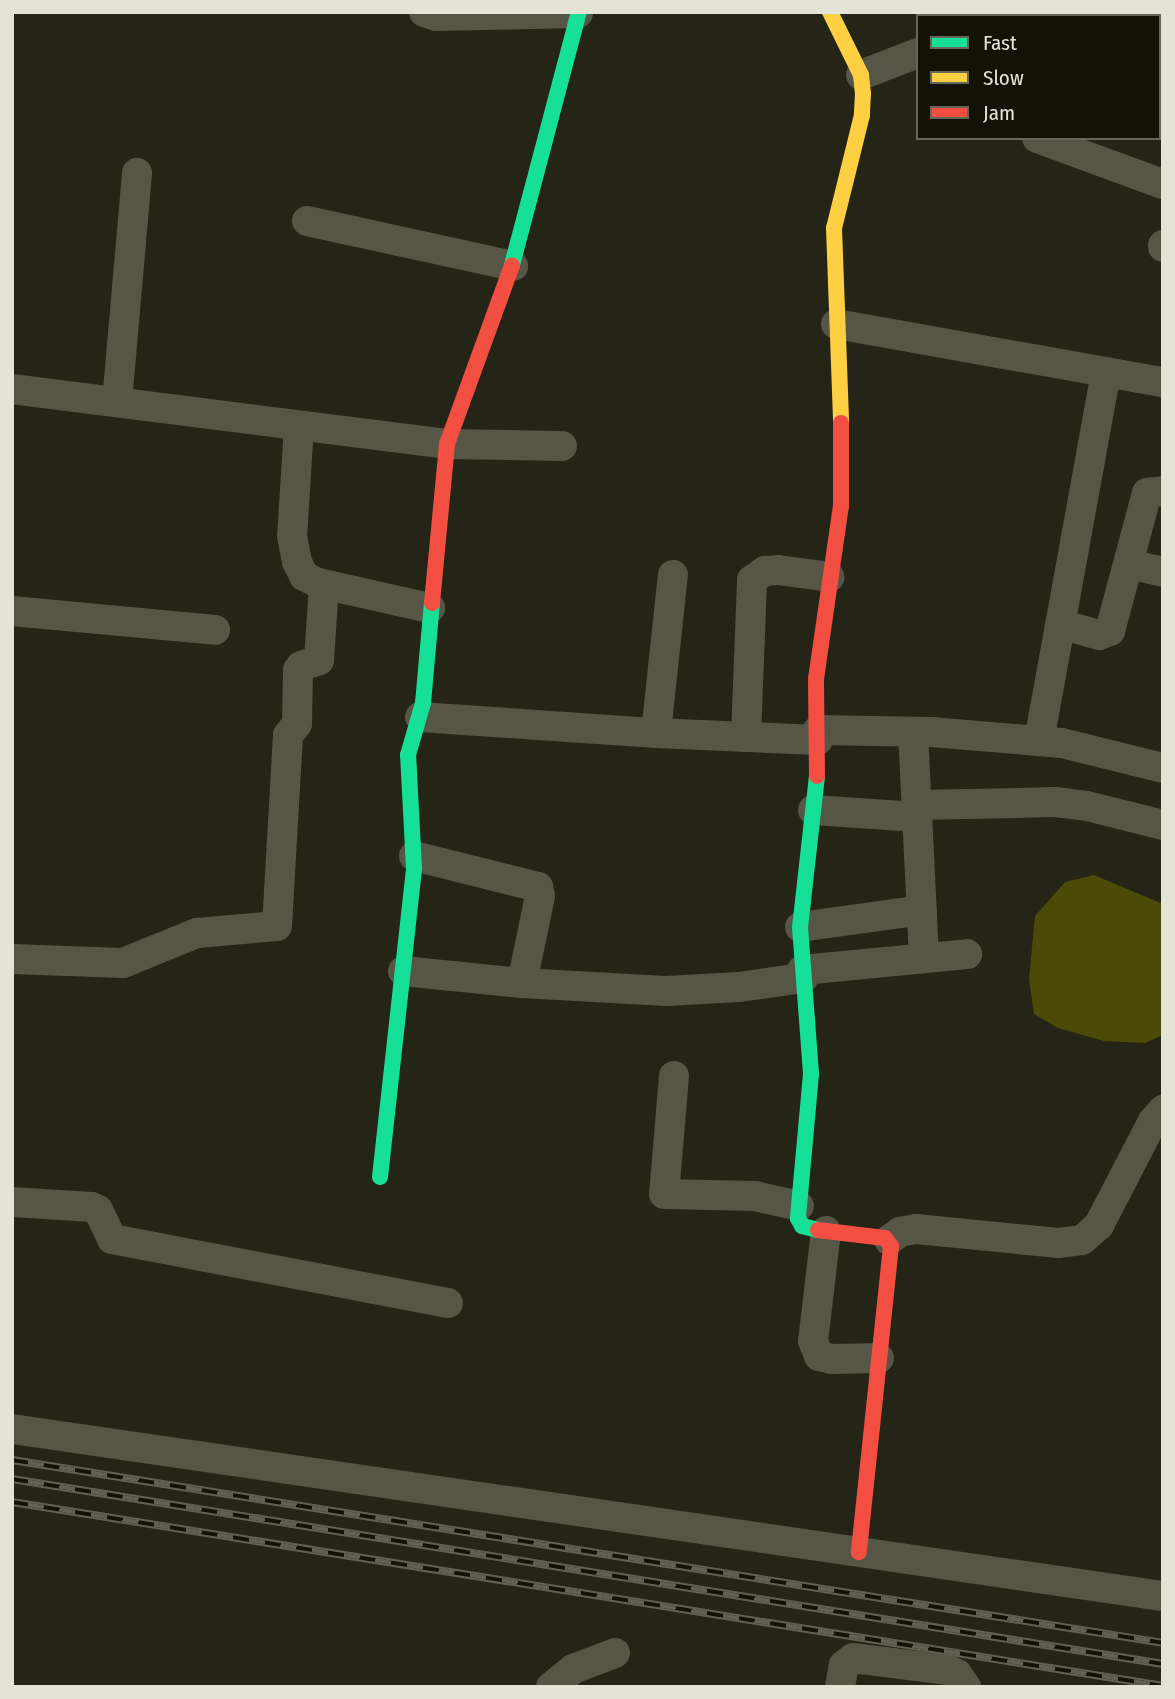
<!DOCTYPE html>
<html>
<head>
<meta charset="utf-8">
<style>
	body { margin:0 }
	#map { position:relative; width:1175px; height:1699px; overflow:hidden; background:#242417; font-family:"Fira Sans Condensed",sans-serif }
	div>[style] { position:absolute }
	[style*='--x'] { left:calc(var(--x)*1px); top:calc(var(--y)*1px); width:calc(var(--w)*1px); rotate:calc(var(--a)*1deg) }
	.water>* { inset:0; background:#4b4a06 }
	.street>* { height:30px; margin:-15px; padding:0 15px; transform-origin:15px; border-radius:15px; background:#555646 }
	.fast>* { height:16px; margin:-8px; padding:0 8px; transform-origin:8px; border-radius:8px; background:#16e098 }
	.slow>* { height:16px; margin:-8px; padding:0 8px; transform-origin:8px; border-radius:8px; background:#ffcf43 }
	.jam>* { height:16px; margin:-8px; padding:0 8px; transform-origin:8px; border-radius:8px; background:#f24e42 }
	.rail>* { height:8px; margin-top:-4px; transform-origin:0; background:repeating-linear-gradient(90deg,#121207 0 16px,#606053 0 32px); box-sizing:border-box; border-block:2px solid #606053 }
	span { translate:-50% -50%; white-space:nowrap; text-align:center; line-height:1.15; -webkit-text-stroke:7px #121207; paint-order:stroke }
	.frame { position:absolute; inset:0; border:14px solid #e3e4d5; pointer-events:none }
	.legend { position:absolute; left:916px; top:14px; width:245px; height:126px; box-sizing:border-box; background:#121207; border:2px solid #666659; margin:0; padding:9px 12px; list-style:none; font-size:21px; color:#e3e4d5 }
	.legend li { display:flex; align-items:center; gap:14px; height:35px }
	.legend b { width:35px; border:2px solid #666659 }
</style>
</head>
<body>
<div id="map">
	<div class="water">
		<i style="clip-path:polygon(1094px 875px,1163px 904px,1163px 1035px,1145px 1043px,1104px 1041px,1058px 1028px,1034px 1014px,1029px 979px,1035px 916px,1065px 882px)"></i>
	</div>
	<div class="street">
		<i style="--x:424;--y:12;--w:13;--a:18"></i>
		<i style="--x:436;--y:16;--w:142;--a:-1.2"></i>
		<i style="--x:988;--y:16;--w:5;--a:-53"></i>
		<i style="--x:861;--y:75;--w:61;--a:-21.1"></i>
		<i style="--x:1037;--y:138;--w:134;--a:20.1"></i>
		<i style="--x:307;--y:221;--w:211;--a:12.3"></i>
		<i style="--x:1163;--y:245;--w:2;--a:90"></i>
		<i style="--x:836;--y:324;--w:332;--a:10.1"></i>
		<i style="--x:12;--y:389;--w:438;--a:7.2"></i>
		<i style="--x:447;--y:444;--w:115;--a:1"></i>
		<i style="--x:117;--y:402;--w:230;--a:-85"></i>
		<i style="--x:299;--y:426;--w:110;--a:93.6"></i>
		<i style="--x:292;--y:536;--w:26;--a:79"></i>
		<i style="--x:297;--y:562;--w:16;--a:63"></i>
		<i style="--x:304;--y:576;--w:16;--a:27"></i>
		<i style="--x:318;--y:583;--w:115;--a:12.6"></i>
		<i style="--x:1129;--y:564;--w:35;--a:13"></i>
		<i style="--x:12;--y:611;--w:204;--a:5.3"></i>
		<i style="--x:1060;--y:624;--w:41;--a:15.8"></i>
		<i style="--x:1099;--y:635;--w:12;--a:-20"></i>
		<i style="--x:1110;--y:631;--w:143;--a:-75"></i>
		<i style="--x:1147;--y:493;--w:16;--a:-7"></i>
		<i style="--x:420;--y:717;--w:237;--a:3.9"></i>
		<i style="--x:656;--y:733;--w:162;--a:2.5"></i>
		<i style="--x:818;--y:730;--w:113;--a:1"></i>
		<i style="--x:931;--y:732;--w:131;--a:4.8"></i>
		<i style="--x:1062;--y:743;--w:104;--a:13.9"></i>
		<i style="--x:913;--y:732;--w:225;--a:87.2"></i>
		<i style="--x:656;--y:733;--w:159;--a:-83.9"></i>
		<i style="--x:746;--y:737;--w:157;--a:-87.8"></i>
		<i style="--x:752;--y:580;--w:16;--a:-35"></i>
		<i style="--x:765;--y:571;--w:13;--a:-4"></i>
		<i style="--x:778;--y:570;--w:52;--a:7.7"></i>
		<i style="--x:1039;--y:741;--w:375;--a:-79.7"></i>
		<i style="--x:917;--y:805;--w:138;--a:-1.2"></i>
		<i style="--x:1055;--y:802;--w:32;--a:7"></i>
		<i style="--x:1087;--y:806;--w:78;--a:14"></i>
		<i style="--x:813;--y:810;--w:105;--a:3.8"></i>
		<i style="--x:414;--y:856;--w:128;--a:14"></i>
		<i style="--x:538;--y:887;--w:9;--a:77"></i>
		<i style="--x:540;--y:896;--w:89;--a:101.7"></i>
		<i style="--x:800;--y:927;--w:123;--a:-7.9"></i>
		<i style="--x:12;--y:959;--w:111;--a:2.1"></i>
		<i style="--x:123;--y:963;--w:80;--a:-22.1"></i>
		<i style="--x:197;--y:933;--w:80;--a:-5"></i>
		<i style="--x:277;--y:926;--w:191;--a:-86.7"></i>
		<i style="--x:288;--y:735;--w:14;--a:-51"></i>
		<i style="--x:297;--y:724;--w:54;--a:-88.9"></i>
		<i style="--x:298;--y:670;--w:5;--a:-53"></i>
		<i style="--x:301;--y:666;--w:19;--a:-18"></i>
		<i style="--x:319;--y:660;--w:75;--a:-86.2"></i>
		<i style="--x:802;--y:970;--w:166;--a:-5.5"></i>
		<i style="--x:403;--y:971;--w:120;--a:5.8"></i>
		<i style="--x:522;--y:983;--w:144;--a:3.2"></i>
		<i style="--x:666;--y:991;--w:73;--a:-3.1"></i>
		<i style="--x:739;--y:987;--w:65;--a:-8"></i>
		<i style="--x:674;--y:1076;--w:118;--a:94.8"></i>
		<i style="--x:664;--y:1194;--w:91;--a:1.3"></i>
		<i style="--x:755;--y:1196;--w:45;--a:12.8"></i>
		<i style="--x:12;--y:1202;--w:80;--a:3.6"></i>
		<i style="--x:92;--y:1207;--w:7;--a:27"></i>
		<i style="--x:98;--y:1210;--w:32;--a:64"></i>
		<i style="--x:112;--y:1239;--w:342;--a:10.8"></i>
		<i style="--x:826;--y:1231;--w:111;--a:96.7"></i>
		<i style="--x:813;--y:1341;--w:16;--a:68"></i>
		<i style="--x:819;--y:1356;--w:13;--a:13"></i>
		<i style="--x:832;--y:1359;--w:47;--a:-1.2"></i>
		<i style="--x:889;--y:1240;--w:14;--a:-36"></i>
		<i style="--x:900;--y:1232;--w:16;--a:-11"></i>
		<i style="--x:916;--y:1229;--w:143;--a:5.6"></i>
		<i style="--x:1058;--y:1243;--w:24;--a:-7"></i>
		<i style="--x:1082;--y:1240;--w:23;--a:-41"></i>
		<i style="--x:1099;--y:1225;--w:117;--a:-62.6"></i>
		<i style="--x:1153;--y:1121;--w:15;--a:-48"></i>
		<i style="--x:12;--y:1429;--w:1163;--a:8.26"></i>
		<i style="--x:551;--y:1687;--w:28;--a:-39"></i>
		<i style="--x:573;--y:1669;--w:45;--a:-20.9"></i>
		<i style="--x:840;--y:1687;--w:22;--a:-80"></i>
		<i style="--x:844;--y:1665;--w:11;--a:-38"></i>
		<i style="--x:853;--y:1658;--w:96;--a:7.2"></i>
		<i style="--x:948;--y:1670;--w:10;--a:24"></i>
		<i style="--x:957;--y:1674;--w:16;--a:55"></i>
	</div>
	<div class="fast">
		<i style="--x:512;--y:265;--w:262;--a:-75.2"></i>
		<i style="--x:817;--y:776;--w:152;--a:96.4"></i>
		<i style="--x:800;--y:927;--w:147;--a:85.7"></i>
		<i style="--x:811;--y:1074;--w:145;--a:95.2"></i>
		<i style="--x:798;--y:1218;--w:9;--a:63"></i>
		<i style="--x:802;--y:1226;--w:16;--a:14"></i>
		<i style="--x:380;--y:1177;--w:311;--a:-83.7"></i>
		<i style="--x:414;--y:868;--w:113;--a:-93"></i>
		<i style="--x:408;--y:755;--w:54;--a:-73.9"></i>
		<i style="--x:423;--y:703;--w:100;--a:-84.9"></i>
	</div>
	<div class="slow">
		<i style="--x:830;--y:12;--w:70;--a:63.8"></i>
		<i style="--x:861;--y:75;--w:18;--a:84"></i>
		<i style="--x:863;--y:93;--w:22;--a:93"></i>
		<i style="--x:862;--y:115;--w:116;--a:103.9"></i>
		<i style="--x:834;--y:228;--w:195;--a:87.9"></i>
	</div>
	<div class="jam">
		<i style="--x:432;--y:603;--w:160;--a:-84.6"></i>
		<i style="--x:447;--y:444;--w:190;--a:-70"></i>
		<i style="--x:817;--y:776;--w:97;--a:-90.6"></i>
		<i style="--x:816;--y:679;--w:175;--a:-81.8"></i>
		<i style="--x:841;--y:506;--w:83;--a:-90"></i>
		<i style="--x:818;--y:1230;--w:67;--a:6.8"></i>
		<i style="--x:885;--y:1238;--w:10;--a:53"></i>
		<i style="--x:891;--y:1246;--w:308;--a:96"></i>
	</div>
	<div class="rail">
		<i style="--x:12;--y:1460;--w:1165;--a:9.03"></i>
		<i style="--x:12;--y:1479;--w:1166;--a:9.13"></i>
		<i style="--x:12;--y:1502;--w:1166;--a:9.08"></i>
	</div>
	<div class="frame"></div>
	<ul class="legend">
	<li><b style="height:9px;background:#16e098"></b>Fast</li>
	<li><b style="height:9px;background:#ffcf43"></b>Slow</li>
	<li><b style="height:9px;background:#f24e42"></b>Jam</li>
	</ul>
</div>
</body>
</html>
